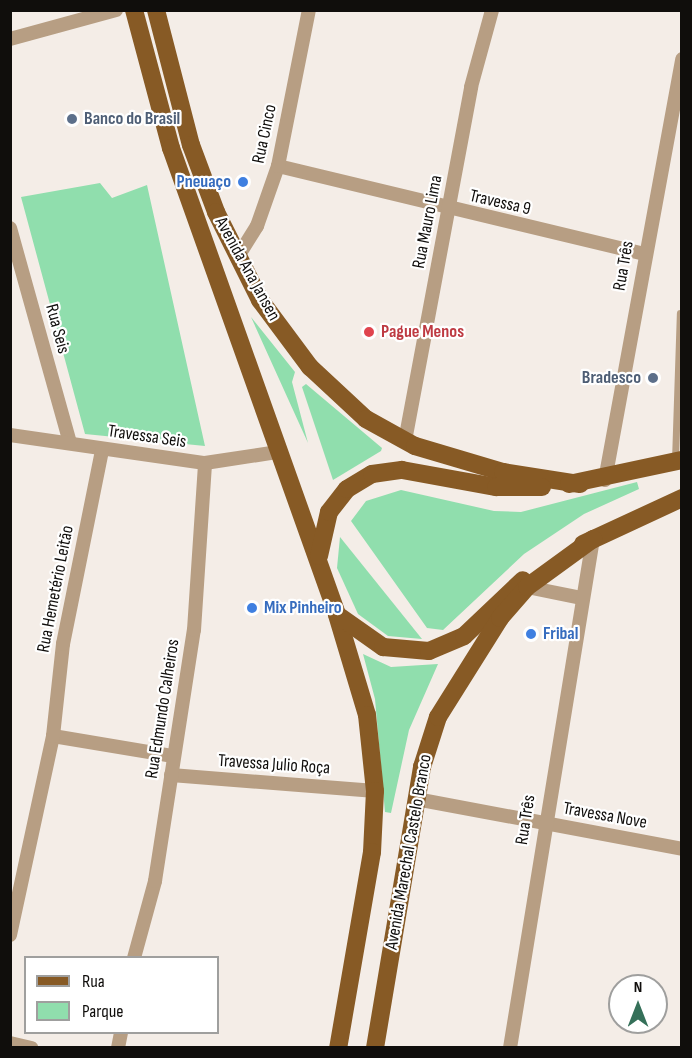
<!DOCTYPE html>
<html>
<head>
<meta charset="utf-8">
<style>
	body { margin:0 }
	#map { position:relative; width:692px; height:1058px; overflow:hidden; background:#f4ede7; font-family:"Sofia Sans Condensed",sans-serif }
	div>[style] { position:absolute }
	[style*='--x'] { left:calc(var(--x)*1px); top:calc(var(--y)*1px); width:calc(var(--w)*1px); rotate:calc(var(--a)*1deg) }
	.green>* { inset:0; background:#90dead }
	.lane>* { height:7px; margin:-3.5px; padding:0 3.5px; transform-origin:3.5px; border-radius:3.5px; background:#b79e83 }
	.street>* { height:14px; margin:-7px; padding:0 7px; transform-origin:7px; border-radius:7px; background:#b79e83 }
	.primary>* { height:18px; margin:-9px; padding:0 9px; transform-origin:9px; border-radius:9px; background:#875a25 }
	.dots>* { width:16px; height:16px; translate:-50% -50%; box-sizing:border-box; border:3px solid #fff; border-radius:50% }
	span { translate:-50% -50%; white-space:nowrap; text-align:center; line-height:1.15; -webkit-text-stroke:4.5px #fff; paint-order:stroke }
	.service-label { font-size:18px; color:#4e5e75; font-weight:700 }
	.left { translate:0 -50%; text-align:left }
	.right { translate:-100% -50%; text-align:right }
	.street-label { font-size:18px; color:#100e0c }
	.shop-label { font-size:18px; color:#366cbe; font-weight:700 }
	.health-label { font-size:18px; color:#be3a42; font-weight:700 }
	.frame { position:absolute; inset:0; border:12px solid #100e0c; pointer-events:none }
	.legend { position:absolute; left:24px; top:956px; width:195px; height:78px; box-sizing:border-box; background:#fff; border:2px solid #9f9f9e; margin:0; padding:8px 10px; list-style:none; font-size:18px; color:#100e0c }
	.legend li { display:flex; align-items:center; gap:12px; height:30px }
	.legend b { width:30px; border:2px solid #9f9f9e }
	.north { position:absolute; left:608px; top:974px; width:60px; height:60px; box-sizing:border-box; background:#fff; border:2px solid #9f9f9e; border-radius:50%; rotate:0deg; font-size:16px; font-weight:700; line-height:24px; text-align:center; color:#100e0c }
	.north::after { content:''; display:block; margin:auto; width:21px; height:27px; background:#357059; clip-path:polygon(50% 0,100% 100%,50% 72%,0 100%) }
</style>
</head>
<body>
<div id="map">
	<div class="green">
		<i style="clip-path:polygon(100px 183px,112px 198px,147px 185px,205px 446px,85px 434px,21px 197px)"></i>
		<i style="clip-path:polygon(251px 317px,295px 372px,292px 382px,308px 443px)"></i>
		<i style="clip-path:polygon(306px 384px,382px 448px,381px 451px,333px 480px,302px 387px)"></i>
		<i style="clip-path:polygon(637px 482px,639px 489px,584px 514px,524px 554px,443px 630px,427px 628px,351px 521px,366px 501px,401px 490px,494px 511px,521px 512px)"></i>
		<i style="clip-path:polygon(340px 537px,422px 639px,388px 636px,358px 614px,337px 568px)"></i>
		<i style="clip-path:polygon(363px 654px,391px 667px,438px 664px,409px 730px,391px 813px,385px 812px,375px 699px)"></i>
	</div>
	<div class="lane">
		<i style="--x:675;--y:460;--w:147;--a:-88.1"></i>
	</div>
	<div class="street">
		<i style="--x:10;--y:39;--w:110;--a:-15.3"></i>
		<i style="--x:278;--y:166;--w:377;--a:13.5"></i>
		<i style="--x:10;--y:228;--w:220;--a:74.4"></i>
		<i style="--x:237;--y:258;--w:38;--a:-58"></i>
		<i style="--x:257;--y:226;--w:64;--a:-70.7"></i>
		<i style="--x:278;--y:166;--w:159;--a:-78.8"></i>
		<i style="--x:10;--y:435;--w:197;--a:8.2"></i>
		<i style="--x:205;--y:463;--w:74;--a:-8.6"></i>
		<i style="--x:405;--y:441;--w:360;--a:-79.4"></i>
		<i style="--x:471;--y:87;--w:80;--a:-74.7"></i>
		<i style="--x:605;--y:480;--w:428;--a:-79.6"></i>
		<i style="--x:527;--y:587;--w:55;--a:11.5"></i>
		<i style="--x:53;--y:736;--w:122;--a:9.5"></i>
		<i style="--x:171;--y:775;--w:205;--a:4.5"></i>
		<i style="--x:416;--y:799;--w:271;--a:10.6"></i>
		<i style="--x:10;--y:935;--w:204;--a:-77.8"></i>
		<i style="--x:53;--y:736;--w:93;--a:-83.8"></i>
		<i style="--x:63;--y:644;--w:198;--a:-78.6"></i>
		<i style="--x:134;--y:958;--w:80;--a:-74.7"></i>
		<i style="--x:155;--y:881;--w:254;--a:-81.2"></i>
		<i style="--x:194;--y:630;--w:167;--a:-86.2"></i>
		<i style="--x:10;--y:1043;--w:22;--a:13"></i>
		<i style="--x:118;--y:1048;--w:16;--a:-79"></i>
		<i style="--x:510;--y:1048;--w:516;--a:-80.74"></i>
	</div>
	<div class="primary">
		<i style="--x:134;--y:10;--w:143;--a:75"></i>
		<i style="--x:171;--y:148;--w:496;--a:70.4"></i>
		<i style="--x:337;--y:615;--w:104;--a:73.3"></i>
		<i style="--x:367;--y:715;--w:76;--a:84"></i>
		<i style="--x:375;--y:791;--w:61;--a:92.8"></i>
		<i style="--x:372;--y:852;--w:199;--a:99.8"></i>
		<i style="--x:156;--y:10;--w:139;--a:75.5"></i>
		<i style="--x:191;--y:145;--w:72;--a:69.5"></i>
		<i style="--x:216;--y:212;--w:98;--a:63.4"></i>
		<i style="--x:260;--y:300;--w:84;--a:53.3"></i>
		<i style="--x:310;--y:367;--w:76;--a:42.9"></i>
		<i style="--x:366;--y:419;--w:56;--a:28.9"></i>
		<i style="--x:415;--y:446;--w:92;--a:16.5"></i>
		<i style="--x:503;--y:472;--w:78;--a:8.9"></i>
		<i style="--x:569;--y:484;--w:116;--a:-12"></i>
		<i style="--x:583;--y:544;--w:109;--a:-24.9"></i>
		<i style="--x:319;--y:556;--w:45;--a:-77.2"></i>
		<i style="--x:329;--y:512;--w:29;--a:-52"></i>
		<i style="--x:347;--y:489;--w:29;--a:-31"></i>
		<i style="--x:372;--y:474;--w:30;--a:-8"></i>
		<i style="--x:402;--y:470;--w:96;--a:10.3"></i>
		<i style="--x:496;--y:487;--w:46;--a:0"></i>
		<i style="--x:339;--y:616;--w:54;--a:35.2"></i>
		<i style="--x:383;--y:647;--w:46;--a:5"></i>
		<i style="--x:429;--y:651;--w:38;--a:-23"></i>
		<i style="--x:464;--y:636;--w:81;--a:-43.5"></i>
		<i style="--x:375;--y:1048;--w:285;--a:-80.5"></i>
		<i style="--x:422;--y:767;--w:52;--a:-72.3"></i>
		<i style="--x:438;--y:717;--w:117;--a:-57.9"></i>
		<i style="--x:500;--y:618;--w:41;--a:-48.9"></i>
		<i style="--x:527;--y:587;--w:82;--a:-36"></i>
	</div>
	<div class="dots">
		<i style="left:72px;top:119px;background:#5c6f8a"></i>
		<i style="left:243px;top:182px;background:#3f7fe0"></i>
		<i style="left:369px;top:332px;background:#e0444e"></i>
		<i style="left:653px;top:378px;background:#5c6f8a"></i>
		<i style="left:252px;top:608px;background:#3f7fe0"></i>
		<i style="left:531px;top:634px;background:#3f7fe0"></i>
	</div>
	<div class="service-label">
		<span class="left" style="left:84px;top:119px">Banco do Brasil</span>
		<span class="right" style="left:641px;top:378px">Bradesco</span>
	</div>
	<div class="street-label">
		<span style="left:265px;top:134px;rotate:-78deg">Rua Cinco</span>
		<span style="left:500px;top:203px;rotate:13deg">Travessa 9</span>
		<span style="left:428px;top:222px;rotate:-79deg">Rua Mauro Lima</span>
		<span style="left:624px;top:266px;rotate:-80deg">Rua Três</span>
		<span style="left:247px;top:269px;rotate:61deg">Avenida Ana Jansen</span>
		<span style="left:57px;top:329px;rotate:75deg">Rua Seis</span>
		<span style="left:147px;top:437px;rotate:8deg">Travessa Seis</span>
		<span style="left:56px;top:589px;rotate:-79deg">Rua Hemetério Leitão</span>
		<span style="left:163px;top:709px;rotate:-81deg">Rua Edmundo Calheiros</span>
		<span style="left:274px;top:765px;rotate:4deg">Travessa Julio Roça</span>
		<span style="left:605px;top:816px;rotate:10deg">Travessa Nove</span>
		<span style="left:526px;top:820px;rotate:-81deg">Rua Três</span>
		<span style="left:409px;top:852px;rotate:-80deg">Avenida Marechal Castelo Branco</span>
	</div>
	<div class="shop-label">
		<span class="right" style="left:231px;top:182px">Pneuaço</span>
		<span class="left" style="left:264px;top:608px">Mix Pinheiro</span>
		<span class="left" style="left:543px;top:634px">Fribal</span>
	</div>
	<div class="health-label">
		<span class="left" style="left:381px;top:332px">Pague Menos</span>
	</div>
	<div class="frame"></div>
	<ul class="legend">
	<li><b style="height:8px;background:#875a25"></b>Rua</li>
	<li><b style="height:16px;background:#90dead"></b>Parque</li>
	</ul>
	<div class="north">N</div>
</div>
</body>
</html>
